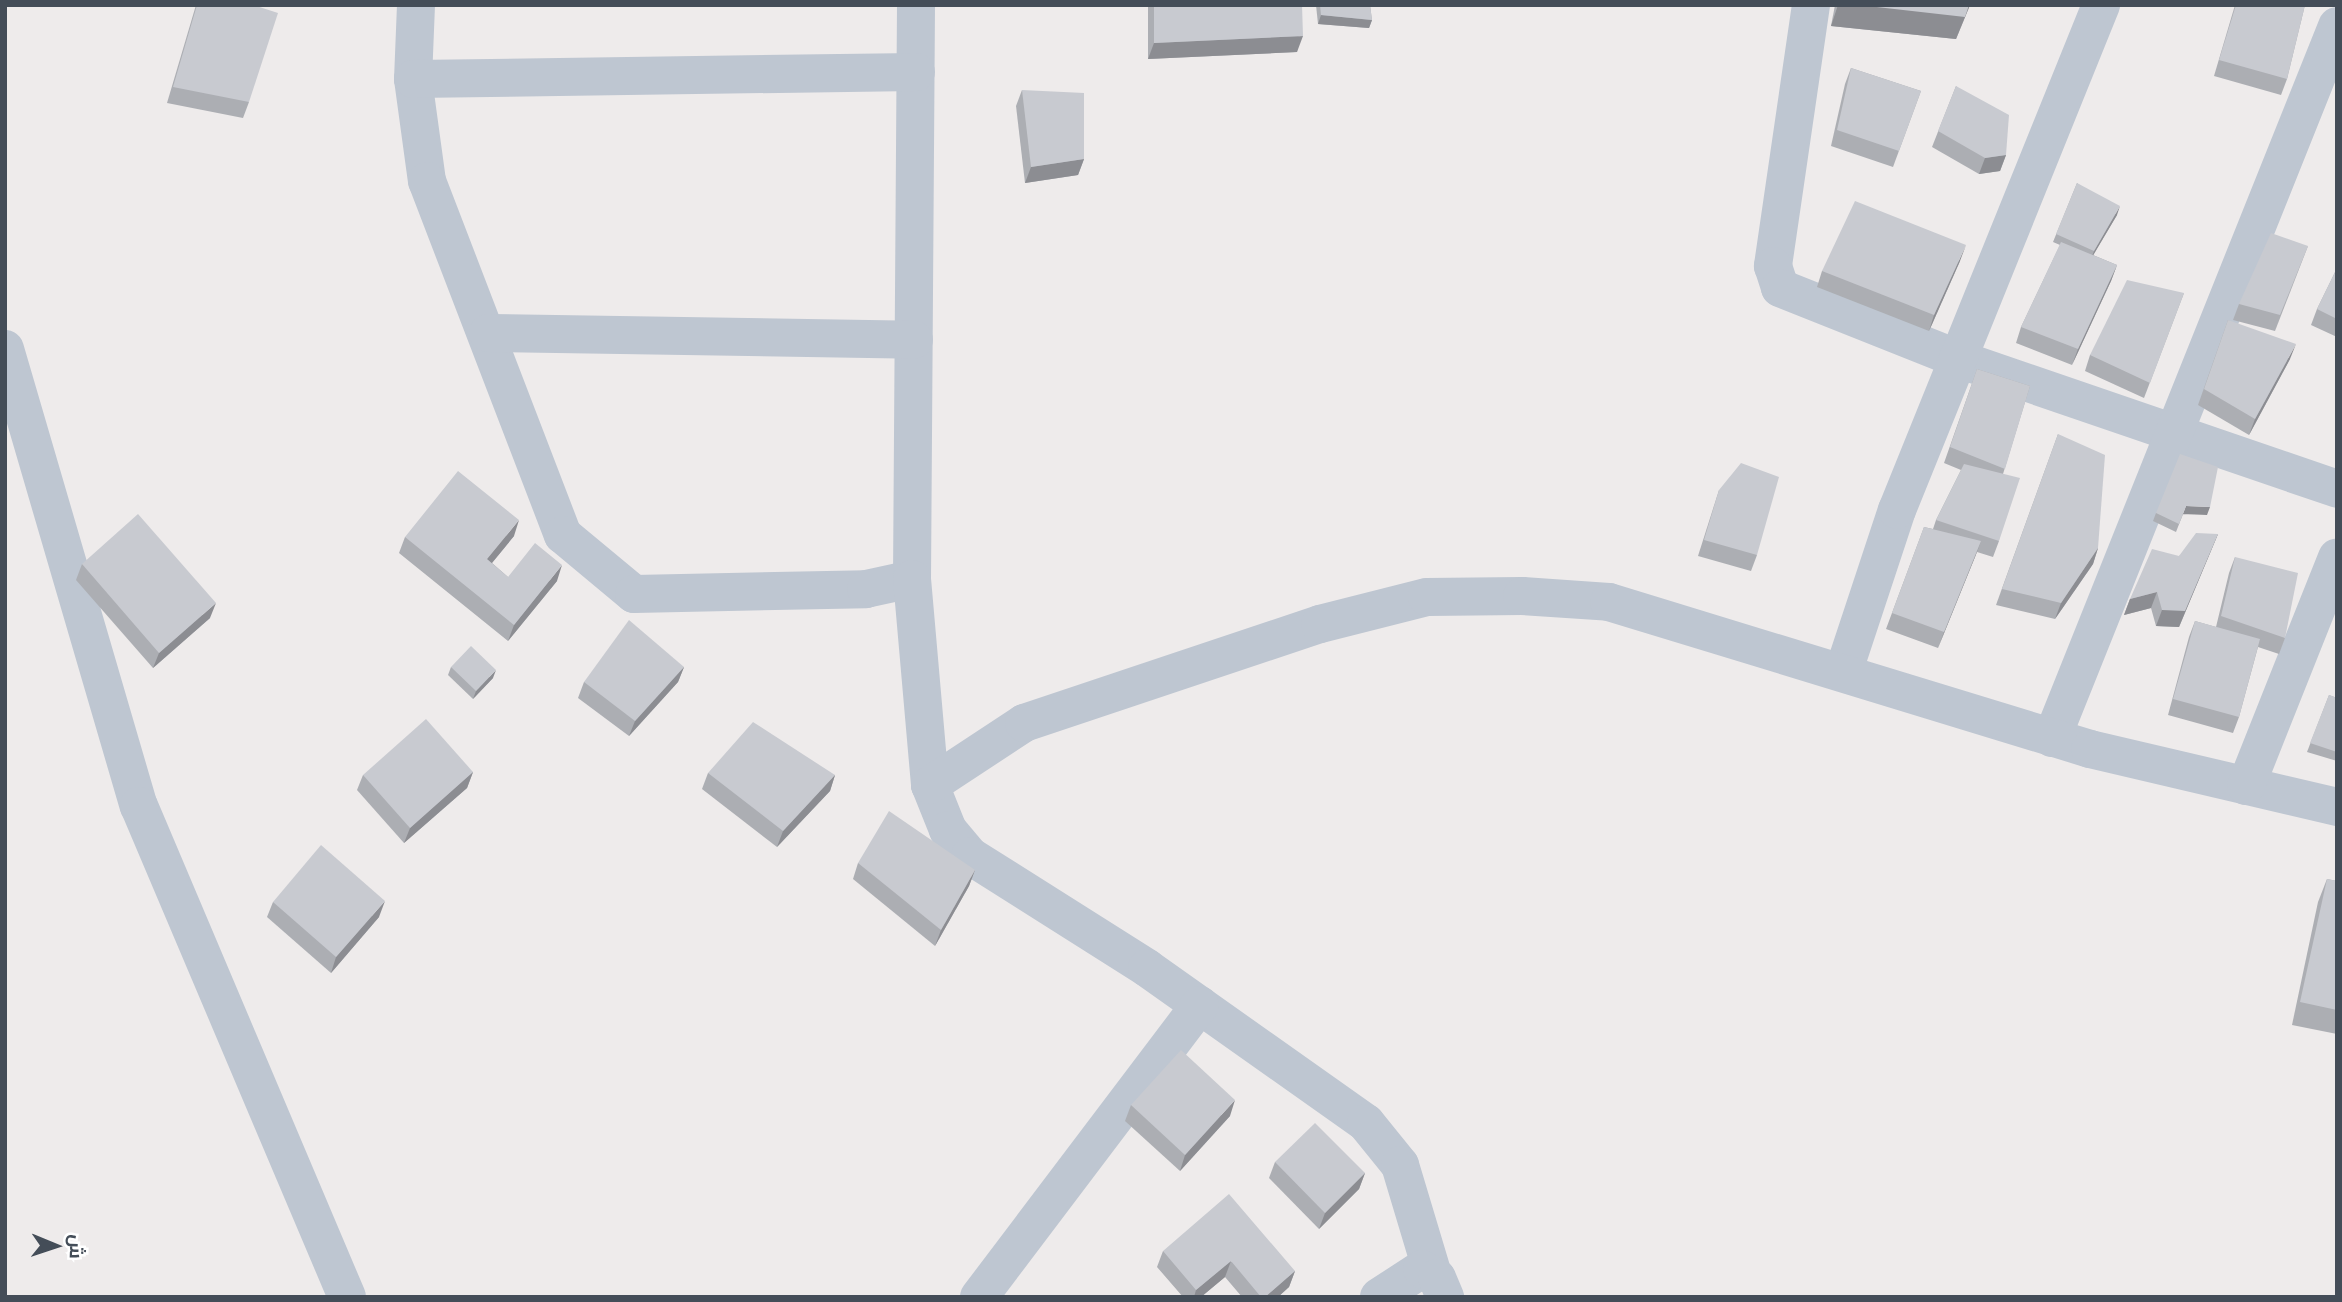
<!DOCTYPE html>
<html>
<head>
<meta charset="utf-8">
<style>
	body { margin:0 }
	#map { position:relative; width:2342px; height:1302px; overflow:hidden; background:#eeebeb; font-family:Mulish,Cairo,sans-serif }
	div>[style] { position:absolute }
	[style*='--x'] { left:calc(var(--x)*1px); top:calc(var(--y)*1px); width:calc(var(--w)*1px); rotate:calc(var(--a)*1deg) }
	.minor>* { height:38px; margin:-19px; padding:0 19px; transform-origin:19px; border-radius:19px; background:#bec6d1 }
	.wall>* { inset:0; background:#acaeb3 }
	.shaded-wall>* { inset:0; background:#8c8d92 }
	.building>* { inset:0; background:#c8cad0 }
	span { translate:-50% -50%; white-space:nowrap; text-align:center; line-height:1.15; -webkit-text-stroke:7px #fff; paint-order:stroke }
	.frame { position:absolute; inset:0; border:7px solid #444d58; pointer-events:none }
	.north { position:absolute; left:21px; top:1211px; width:70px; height:70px; -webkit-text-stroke:5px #fff; paint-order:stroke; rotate:92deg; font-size:19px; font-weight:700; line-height:28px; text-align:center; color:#444d58 }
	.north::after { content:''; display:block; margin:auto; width:24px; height:32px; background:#444d58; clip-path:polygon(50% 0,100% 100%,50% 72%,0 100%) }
</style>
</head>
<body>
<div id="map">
	<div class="minor">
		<i style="--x:416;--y:5;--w:74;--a:92.3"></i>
		<i style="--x:413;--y:79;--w:103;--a:82.2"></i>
		<i style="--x:427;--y:181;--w:379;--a:69"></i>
		<i style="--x:563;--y:535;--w:92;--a:39.7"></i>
		<i style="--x:634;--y:594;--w:232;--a:-1.2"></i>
		<i style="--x:866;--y:589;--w:47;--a:-12.3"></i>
		<i style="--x:912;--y:579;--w:574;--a:-89.6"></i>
		<i style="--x:1811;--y:5;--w:264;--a:98.3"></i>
		<i style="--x:1773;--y:266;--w:23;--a:72"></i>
		<i style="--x:1780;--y:288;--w:192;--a:21.7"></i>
		<i style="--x:1958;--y:359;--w:401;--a:18.9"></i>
		<i style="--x:413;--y:79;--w:503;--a:-0.8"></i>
		<i style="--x:488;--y:333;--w:426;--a:0.9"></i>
		<i style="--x:5;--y:349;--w:476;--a:73.7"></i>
		<i style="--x:139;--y:806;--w:533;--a:67.04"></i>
		<i style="--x:912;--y:579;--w:207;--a:85"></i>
		<i style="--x:930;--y:785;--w:48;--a:68.2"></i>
		<i style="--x:948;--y:830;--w:34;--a:50"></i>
		<i style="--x:970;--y:856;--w:209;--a:32.3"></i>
		<i style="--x:1147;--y:968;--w:268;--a:35.3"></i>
		<i style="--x:1366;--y:1123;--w:54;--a:51"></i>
		<i style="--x:1400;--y:1165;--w:112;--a:73.3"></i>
		<i style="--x:1844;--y:670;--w:169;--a:-71.7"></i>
		<i style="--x:1897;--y:510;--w:545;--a:-68"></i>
		<i style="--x:2052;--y:738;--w:767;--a:-68.18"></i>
		<i style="--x:930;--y:785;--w:113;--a:-33.4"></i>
		<i style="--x:1024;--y:723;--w:312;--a:-18.5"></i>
		<i style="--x:1320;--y:624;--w:110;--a:-14.2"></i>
		<i style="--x:1427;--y:597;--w:95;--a:-0.6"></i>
		<i style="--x:1522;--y:596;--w:87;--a:3.9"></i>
		<i style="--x:1609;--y:602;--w:503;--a:16.99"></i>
		<i style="--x:2090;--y:749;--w:254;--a:13.2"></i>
		<i style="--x:2246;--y:786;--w:246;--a:-68.3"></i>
		<i style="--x:979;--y:1297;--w:366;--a:-52.9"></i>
		<i style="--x:1379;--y:1297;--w:51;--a:-33.1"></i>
		<i style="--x:1422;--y:1269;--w:17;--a:31"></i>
		<i style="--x:1437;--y:1278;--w:21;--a:67"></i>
	</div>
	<div class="wall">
		<i style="clip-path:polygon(196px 5px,197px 5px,249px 102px,243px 118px,167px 103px)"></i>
		<i style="clip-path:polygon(1148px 5px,1302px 5px,1297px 52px,1148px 59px)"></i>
		<i style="clip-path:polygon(1316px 5px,1370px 5px,1372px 20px,1369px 28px,1318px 24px)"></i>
		<i style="clip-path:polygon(1835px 5px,1970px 5px,1956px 39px,1831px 26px)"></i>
		<i style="clip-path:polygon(2235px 5px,2305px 5px,2287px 79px,2281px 95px,2214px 76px)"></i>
		<i style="clip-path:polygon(1851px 68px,1921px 91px,1893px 167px,1831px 146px,1845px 84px)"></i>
		<i style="clip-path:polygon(1956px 86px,2006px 155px,2000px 171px,1979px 174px,1932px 147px)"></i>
		<i style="clip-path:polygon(1022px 90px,1084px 159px,1078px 175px,1025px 183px,1016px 106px)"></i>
		<i style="clip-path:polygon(2077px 183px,2117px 215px,2093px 255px,2117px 265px,2111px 281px,2072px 365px,2016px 343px,2021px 327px,2060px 245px,2053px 242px)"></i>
		<i style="clip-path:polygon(2308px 246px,2275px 331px,2233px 320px,2239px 304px)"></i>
		<i style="clip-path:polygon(1960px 261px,1929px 331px,1817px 287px,1822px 271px)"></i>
		<i style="clip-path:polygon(2337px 268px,2337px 337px,2311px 325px,2317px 309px)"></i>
		<i style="clip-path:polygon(2184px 293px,2144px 398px,2085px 371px,2090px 355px)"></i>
		<i style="clip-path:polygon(2228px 320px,2290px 359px,2249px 435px,2198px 405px)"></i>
		<i style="clip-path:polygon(1977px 369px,2030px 386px,2003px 474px,1999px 541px,1993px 557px,1977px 552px,1938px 648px,1886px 629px,1924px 527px,1933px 529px,1936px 520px,1961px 470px,1944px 463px)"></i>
		<i style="clip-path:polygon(2058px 434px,2098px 548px,2093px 564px,2055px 619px,1996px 605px)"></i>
		<i style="clip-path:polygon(1719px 490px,1757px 555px,1751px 571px,1698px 556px)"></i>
		<i style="clip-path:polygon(2156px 513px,2207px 515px,2183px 514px,2176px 532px,2153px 521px)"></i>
		<i style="clip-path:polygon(2218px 534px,2179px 627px,2156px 626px,2151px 608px,2124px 615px,2130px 599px,2179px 556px)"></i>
		<i style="clip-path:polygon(514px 536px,492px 563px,508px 577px,557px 581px,508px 641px,399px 553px,405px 537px)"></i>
		<i style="clip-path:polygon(2235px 557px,2285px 638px,2279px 654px,2258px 647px,2239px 717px,2233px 733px,2168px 715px,2189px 637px,2195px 621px,2216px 627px,2229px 573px)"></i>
		<i style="clip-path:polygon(82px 564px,210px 618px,153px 668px,76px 580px)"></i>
		<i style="clip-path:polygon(451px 667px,493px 678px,473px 699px,448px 675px)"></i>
		<i style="clip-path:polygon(684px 667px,678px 682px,629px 736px,578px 698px,584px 682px)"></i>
		<i style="clip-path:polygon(2329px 695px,2337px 698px,2337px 761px,2307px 752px)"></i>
		<i style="clip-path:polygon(473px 772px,467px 788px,404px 843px,357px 790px,363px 775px)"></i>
		<i style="clip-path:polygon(708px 773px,835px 775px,830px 791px,777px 847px,702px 789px)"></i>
		<i style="clip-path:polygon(858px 863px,975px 870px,969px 886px,935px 946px,853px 879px)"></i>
		<i style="clip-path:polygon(2327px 879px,2337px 881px,2337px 1034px,2292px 1025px,2318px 902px)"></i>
		<i style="clip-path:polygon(273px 902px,379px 917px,331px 973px,267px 917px)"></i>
		<i style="clip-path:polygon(1131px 1105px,1230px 1116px,1180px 1171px,1125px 1121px)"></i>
		<i style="clip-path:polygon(1275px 1162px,1365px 1173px,1359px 1189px,1319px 1229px,1269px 1178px)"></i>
		<i style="clip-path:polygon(1163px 1251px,1295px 1271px,1289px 1287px,1278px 1297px,1242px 1297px,1225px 1277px,1201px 1297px,1183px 1297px,1157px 1267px)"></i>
	</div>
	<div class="shaded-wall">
		<i style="clip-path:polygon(1838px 5px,1970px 5px,1956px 39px,1831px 26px)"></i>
		<i style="clip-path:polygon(1321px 15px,1372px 20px,1369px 28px,1318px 24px)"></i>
		<i style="clip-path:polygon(1303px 36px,1297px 52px,1148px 59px,1154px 43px)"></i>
		<i style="clip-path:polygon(2006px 155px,2000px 171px,1979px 174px,1985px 158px)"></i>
		<i style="clip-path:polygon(1084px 159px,1078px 175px,1025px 183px,1031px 167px)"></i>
		<i style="clip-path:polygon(2120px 206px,2117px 215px,2091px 259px,2094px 251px)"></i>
		<i style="clip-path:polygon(1966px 245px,1960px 261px,1929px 331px,1934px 315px)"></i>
		<i style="clip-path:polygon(2117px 265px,2111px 281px,2072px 365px,2078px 349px)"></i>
		<i style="clip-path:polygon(2296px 344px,2290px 359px,2249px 435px,2255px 419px)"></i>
		<i style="clip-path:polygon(2186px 506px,2210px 507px,2207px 515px,2183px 514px,2176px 532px)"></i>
		<i style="clip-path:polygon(519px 520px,514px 536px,482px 575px,487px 559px)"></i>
		<i style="clip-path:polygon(2218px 534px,2179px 627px,2156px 626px,2162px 610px)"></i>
		<i style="clip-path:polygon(1981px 541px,1975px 557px,1938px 648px,1944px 632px)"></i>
		<i style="clip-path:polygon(2098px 548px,2093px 564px,2055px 619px,2061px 603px)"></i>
		<i style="clip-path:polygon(562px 565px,557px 581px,508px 641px,514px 625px)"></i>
		<i style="clip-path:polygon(2157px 592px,2151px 608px,2124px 615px,2130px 599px)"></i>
		<i style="clip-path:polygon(216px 603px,210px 618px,153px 668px,159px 653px)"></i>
		<i style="clip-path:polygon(684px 667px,678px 682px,629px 736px,635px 721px)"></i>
		<i style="clip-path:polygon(496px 670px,493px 678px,473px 699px,476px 691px)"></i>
		<i style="clip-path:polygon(473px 772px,467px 788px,404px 843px,410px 828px)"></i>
		<i style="clip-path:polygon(835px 775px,830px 791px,777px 847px,783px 831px)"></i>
		<i style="clip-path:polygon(975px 870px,969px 886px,935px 946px,941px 930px)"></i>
		<i style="clip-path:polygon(385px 901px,379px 917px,331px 973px,336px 957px)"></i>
		<i style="clip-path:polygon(1235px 1100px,1230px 1116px,1180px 1171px,1185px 1155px)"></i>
		<i style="clip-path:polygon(1365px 1173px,1359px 1189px,1319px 1229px,1325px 1213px)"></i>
		<i style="clip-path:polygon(1231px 1261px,1225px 1277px,1201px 1297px,1194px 1297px,1196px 1290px)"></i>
		<i style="clip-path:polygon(1295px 1271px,1289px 1287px,1278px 1297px,1265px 1297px)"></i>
	</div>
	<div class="building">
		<i style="clip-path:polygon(197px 5px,253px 5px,278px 13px,249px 102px,173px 87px)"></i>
		<i style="clip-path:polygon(1154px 5px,1302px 5px,1303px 36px,1154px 43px)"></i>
		<i style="clip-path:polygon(1320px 5px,1370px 5px,1372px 20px,1321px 15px)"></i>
		<i style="clip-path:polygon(1859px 5px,1969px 5px,1965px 17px)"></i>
		<i style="clip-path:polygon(2236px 5px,2305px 5px,2287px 79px,2219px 60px)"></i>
		<i style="clip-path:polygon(1851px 68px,1921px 91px,1899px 151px,1837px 130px)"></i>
		<i style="clip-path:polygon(1956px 86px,2009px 115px,2006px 155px,1985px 158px,1938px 131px)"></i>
		<i style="clip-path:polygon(1022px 90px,1084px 93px,1084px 159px,1031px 167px)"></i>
		<i style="clip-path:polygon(2077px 183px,2120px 206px,2094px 251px,2056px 234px)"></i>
		<i style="clip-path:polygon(1855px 201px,1966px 245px,1934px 315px,1822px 271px)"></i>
		<i style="clip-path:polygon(2271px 233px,2308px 246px,2280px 315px,2239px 304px)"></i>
		<i style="clip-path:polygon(2061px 242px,2117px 265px,2078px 349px,2021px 327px)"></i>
		<i style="clip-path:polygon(2337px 268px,2337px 319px,2317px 309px)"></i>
		<i style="clip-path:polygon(2127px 280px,2184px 293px,2150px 383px,2090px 355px)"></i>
		<i style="clip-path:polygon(2228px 320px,2296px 344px,2255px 419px,2204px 389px)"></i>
		<i style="clip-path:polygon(1977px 369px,2030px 386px,2005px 469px,1950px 447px)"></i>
		<i style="clip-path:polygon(2058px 434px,2105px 455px,2098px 548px,2061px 603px,2002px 589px)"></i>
		<i style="clip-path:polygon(2180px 454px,2218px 467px,2210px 507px,2186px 506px,2179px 524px,2156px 513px)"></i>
		<i style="clip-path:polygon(1741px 463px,1779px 477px,1757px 555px,1704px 540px,1719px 490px)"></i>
		<i style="clip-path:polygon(1964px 464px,2020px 478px,1999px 541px,1936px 520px)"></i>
		<i style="clip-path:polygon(458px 471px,519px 520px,487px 559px,508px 577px,535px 543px,562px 565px,514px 625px,405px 537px)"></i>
		<i style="clip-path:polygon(138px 514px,216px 603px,159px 653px,82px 564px)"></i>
		<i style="clip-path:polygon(1924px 527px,1981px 541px,1944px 632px,1892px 613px)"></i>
		<i style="clip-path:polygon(2196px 533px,2218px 534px,2185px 611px,2162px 610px,2157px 592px,2130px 599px,2152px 549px,2179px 556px)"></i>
		<i style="clip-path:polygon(2235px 557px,2298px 573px,2285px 638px,2221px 616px)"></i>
		<i style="clip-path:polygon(629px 620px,684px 667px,635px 721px,584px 682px)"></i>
		<i style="clip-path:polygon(2195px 621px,2260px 639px,2239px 717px,2173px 699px)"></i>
		<i style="clip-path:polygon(471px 646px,496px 670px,476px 691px,451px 667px)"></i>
		<i style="clip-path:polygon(2329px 695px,2337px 698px,2337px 752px,2310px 743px)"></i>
		<i style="clip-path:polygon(426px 719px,473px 772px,410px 828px,363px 775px)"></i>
		<i style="clip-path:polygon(753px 722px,835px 775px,783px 831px,708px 773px)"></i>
		<i style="clip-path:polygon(889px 811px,975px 870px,941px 930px,858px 863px)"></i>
		<i style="clip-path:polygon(321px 845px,385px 901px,336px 957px,273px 902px)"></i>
		<i style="clip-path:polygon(2327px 879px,2337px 881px,2337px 1010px,2300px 1002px)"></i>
		<i style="clip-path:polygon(1181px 1050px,1235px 1100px,1185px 1155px,1131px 1105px)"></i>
		<i style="clip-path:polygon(1315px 1123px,1365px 1173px,1325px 1213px,1275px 1162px)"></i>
		<i style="clip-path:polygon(1229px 1194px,1295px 1271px,1265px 1297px,1261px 1297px,1231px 1261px,1196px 1290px,1163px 1251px)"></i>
	</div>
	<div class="frame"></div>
	<div class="north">ش</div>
</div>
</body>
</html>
